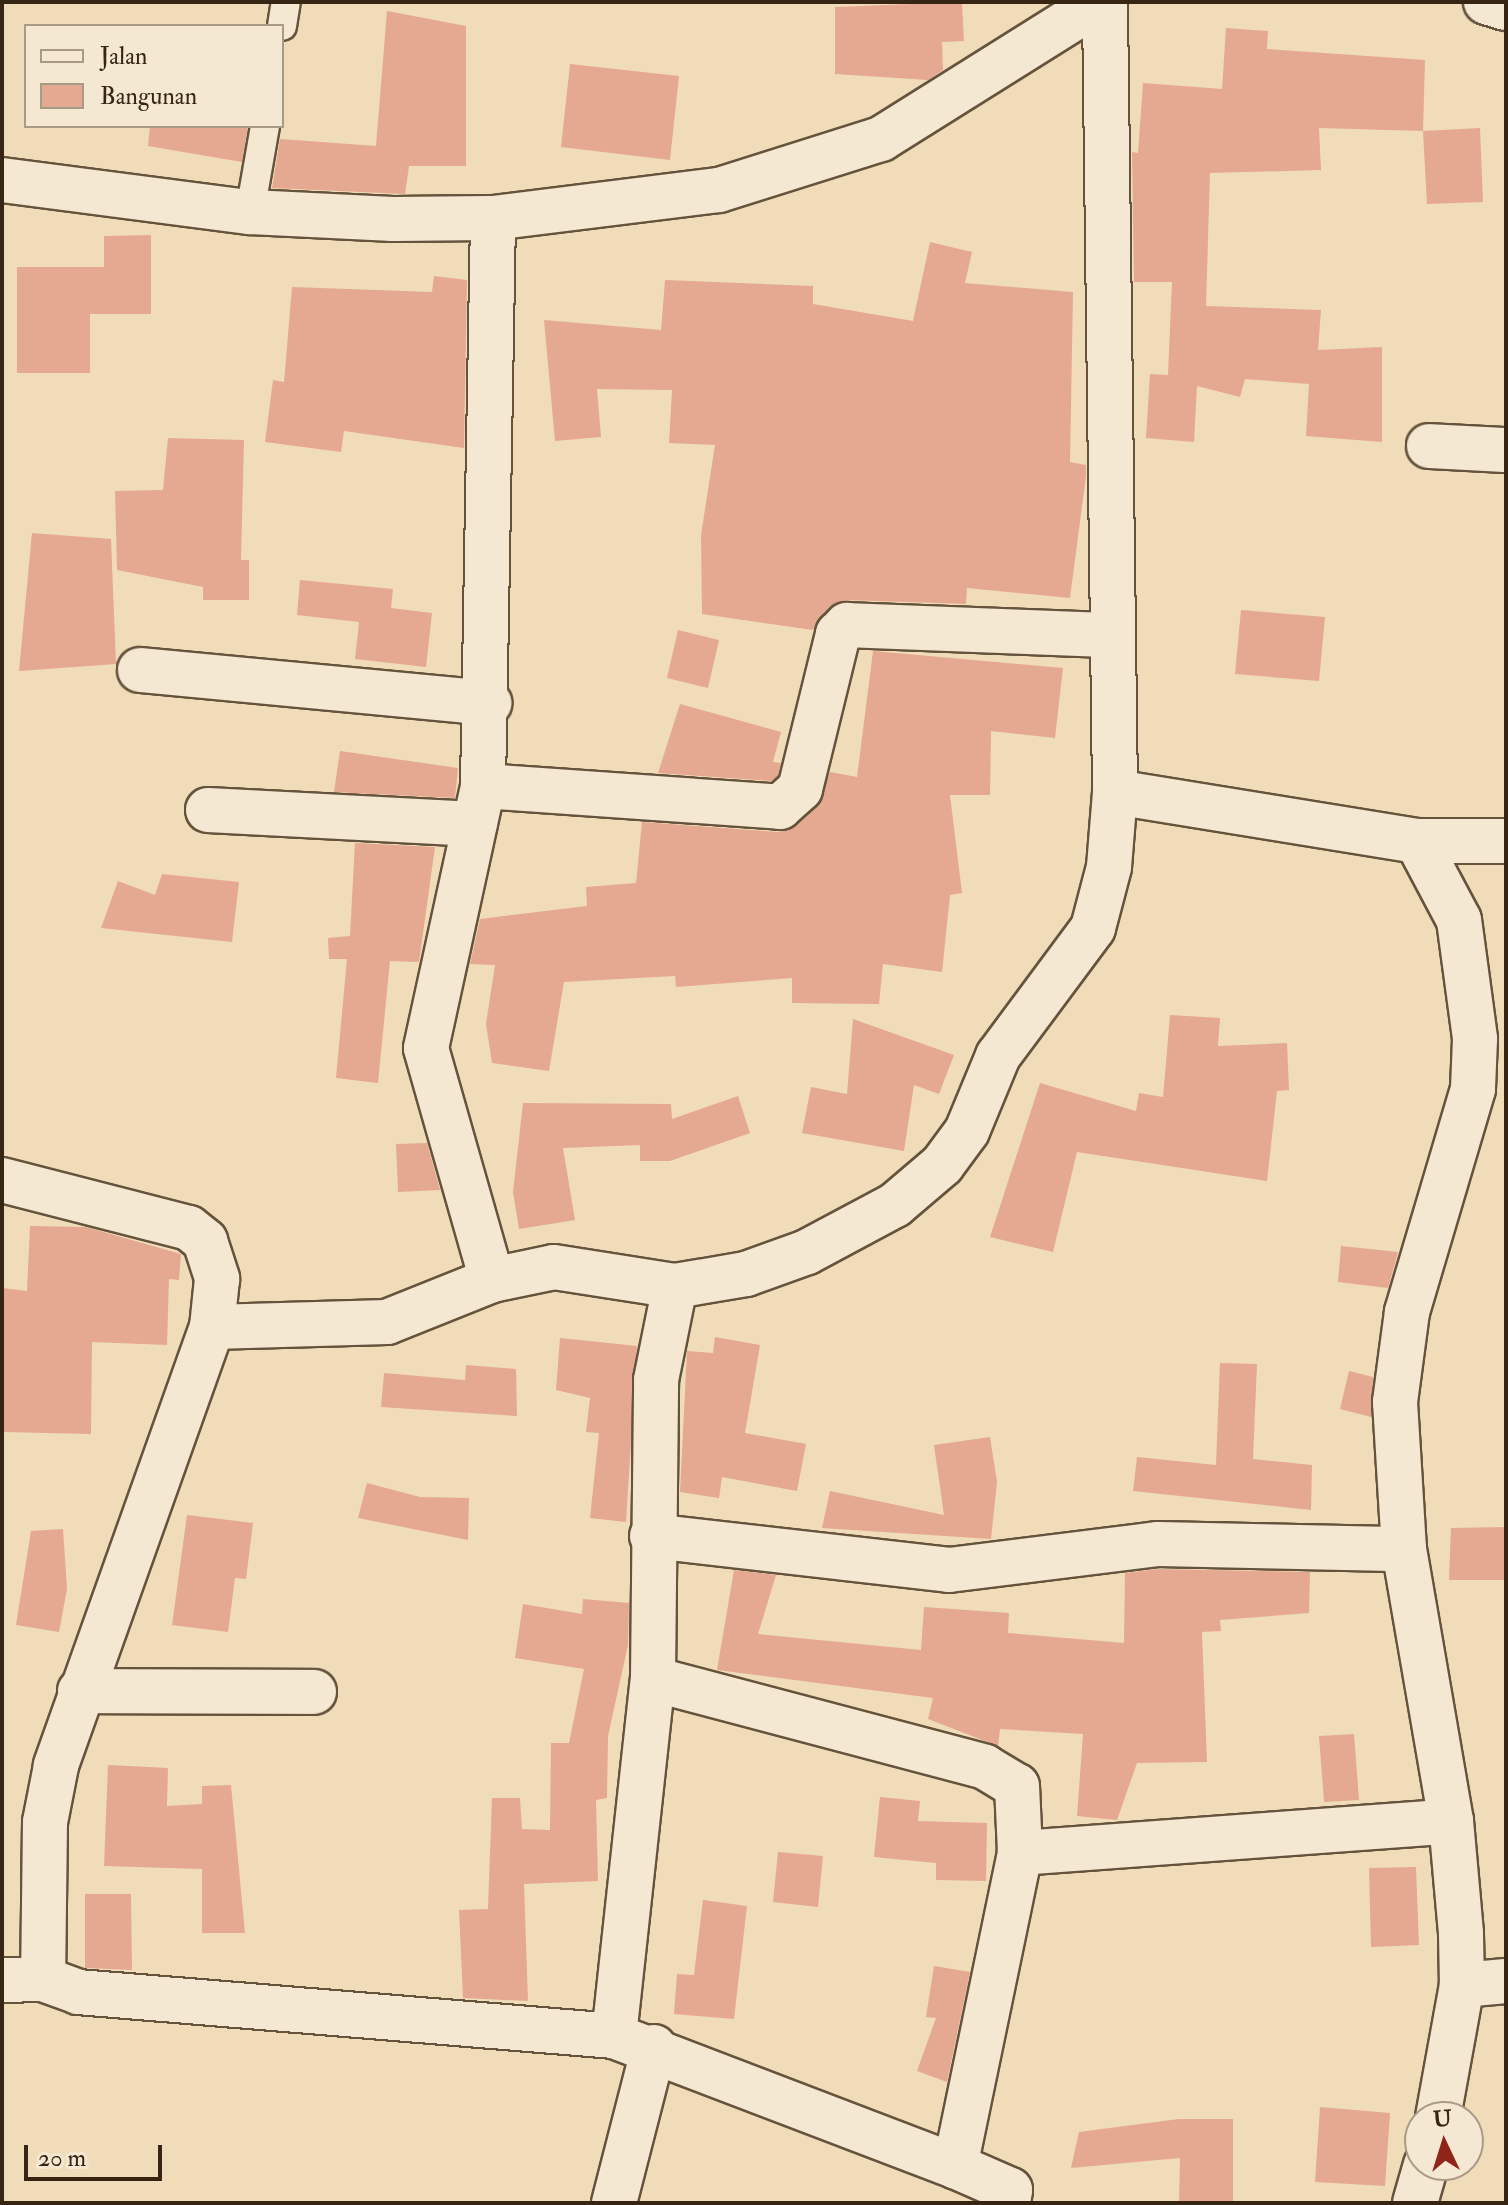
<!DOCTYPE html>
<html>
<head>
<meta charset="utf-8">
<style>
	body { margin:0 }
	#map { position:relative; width:1508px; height:2205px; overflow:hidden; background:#f0dcb9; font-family:"IM FELL Double Pica",serif }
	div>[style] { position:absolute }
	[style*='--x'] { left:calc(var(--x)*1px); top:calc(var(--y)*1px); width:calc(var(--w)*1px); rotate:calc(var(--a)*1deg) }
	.building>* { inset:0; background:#e5a891 }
	.roads { filter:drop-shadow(2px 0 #65533c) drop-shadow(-2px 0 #65533c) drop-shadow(0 2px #65533c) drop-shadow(0 -2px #65533c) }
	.lane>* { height:28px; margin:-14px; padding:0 14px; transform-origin:14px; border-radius:14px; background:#f5e8d2 }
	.street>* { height:44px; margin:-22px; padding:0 22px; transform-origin:22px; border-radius:22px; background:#f5e8d2 }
	.secondary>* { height:44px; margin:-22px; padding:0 22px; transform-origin:22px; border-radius:22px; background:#f5e8d2 }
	span { translate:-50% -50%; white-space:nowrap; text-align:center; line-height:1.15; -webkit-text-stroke:8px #f5e8d2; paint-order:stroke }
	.frame { position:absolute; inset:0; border:4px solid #372513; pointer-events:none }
	.legend { position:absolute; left:24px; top:24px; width:260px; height:104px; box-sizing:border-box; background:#f5e8d2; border:2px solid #a99a86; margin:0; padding:10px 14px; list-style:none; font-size:24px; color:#372513 }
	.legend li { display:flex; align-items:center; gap:16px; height:40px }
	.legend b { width:40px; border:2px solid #a99a86 }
	.north { position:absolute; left:1404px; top:2101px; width:80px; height:80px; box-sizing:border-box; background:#f5e8d2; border:2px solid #a99a86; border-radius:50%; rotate:356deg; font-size:22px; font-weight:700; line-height:32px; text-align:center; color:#372513 }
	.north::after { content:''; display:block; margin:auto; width:28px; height:36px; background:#8f2418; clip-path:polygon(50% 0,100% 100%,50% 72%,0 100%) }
	.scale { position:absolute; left:24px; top:2145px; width:138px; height:36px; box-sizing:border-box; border:4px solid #372513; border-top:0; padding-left:10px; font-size:24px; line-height:28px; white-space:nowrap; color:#372513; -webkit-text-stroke:6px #f5e8d2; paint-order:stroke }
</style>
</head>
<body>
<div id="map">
	<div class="building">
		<i style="clip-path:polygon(962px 2px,964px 41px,942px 42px,943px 70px,928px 80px,835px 74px,835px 7px)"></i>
		<i style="clip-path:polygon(387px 11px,466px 26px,466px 166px,409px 166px,405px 194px,272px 188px,280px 139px,376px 146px)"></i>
		<i style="clip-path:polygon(1226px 28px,1268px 31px,1267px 49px,1425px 60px,1423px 131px,1319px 128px,1321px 170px,1210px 173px,1206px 306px,1321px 310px,1318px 350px,1382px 347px,1382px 442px,1306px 436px,1309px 384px,1245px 379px,1240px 397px,1197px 386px,1194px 442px,1146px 438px,1150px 374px,1168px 375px,1172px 282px,1134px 282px,1132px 152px,1138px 153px,1143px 83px,1222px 89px)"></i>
		<i style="clip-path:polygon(570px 64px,679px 76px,670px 160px,561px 147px)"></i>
		<i style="clip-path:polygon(150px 126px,248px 126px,242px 162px,148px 146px)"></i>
		<i style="clip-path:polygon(1480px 128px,1483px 202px,1427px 204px,1423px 131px)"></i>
		<i style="clip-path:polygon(151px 235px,151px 314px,90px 314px,90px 373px,17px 373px,17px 267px,104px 267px,104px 236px)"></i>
		<i style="clip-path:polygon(930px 242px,972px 252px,965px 283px,1073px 292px,1070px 462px,1086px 465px,1086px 476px,1070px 598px,967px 588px,966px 604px,847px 600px,829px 607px,813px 630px,702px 614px,701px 535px,715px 445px,669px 443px,672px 390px,597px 389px,601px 437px,555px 441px,544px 320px,661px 330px,665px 280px,813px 286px,813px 304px,913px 321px)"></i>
		<i style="clip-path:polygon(434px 276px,467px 280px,464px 448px,344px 431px,341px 452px,265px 442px,273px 380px,284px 382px,292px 287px,432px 292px)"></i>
		<i style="clip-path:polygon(168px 438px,244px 440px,241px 560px,249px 560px,249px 600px,203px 600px,203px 587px,117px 570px,115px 491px,163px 490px)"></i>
		<i style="clip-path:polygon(32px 533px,111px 539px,116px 664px,19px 671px)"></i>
		<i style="clip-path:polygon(300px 580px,393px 589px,391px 608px,432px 613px,426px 667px,355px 659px,359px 622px,297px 615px)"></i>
		<i style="clip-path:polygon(1241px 610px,1325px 617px,1319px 681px,1235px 674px)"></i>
		<i style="clip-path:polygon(678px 630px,719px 640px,708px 688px,667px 678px)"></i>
		<i style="clip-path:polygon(873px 651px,1063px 668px,1055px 738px,991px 731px,990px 795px,950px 795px,962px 893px,950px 895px,942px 972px,883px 964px,879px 1004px,792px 1003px,792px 978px,676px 987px,675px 976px,564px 982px,549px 1071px,492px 1063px,486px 1024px,495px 965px,470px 964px,480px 919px,587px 906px,586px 887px,636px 883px,642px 822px,778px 832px,796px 826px,817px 807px,830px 772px,857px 777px)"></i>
		<i style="clip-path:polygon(680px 704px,781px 732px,773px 762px,781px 763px,778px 776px,771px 781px,658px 773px)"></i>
		<i style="clip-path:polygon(340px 751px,458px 768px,455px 798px,334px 792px)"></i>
		<i style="clip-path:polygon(355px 843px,435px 847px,419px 962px,390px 961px,378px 1083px,336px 1078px,347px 959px,329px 959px,328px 938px,350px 936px)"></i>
		<i style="clip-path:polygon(162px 874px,239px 882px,232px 942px,101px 928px,118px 881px,155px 895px)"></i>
		<i style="clip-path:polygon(1170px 1015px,1220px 1018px,1218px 1046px,1287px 1043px,1289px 1090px,1277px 1091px,1267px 1181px,1077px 1152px,1053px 1252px,990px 1237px,1040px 1083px,1136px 1111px,1139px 1093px,1163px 1097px)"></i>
		<i style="clip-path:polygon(853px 1019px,954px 1055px,939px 1094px,914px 1085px,904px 1151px,802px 1133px,811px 1087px,847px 1094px)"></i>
		<i style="clip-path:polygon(738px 1096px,750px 1133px,670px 1161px,640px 1161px,640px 1145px,563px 1148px,575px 1220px,519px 1229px,513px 1192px,523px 1103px,671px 1104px,672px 1119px)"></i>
		<i style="clip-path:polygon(427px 1143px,440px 1190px,398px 1192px,396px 1144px)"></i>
		<i style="clip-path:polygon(30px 1226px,86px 1227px,181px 1254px,179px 1280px,169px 1279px,167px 1345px,92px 1342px,91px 1434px,2px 1432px,2px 1288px,27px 1291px)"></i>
		<i style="clip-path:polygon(1341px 1246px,1398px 1252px,1388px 1288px,1338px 1282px)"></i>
		<i style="clip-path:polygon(715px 1337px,760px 1345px,745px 1433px,806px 1444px,797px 1491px,722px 1477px,719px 1498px,680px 1492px,687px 1351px,713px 1353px)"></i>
		<i style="clip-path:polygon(560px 1338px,637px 1346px,626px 1522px,590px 1518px,599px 1433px,586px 1432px,590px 1398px,556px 1390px)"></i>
		<i style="clip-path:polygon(1220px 1363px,1257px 1364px,1253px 1459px,1312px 1465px,1311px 1510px,1133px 1491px,1137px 1457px,1216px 1465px)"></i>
		<i style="clip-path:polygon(466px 1365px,516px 1369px,517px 1416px,381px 1407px,384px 1373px,465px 1380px)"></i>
		<i style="clip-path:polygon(1349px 1371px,1373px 1377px,1371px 1417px,1340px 1409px)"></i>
		<i style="clip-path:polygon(990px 1437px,997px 1482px,991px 1539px,822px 1528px,830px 1491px,944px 1515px,934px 1445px)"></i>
		<i style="clip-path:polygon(367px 1483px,420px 1497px,469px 1498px,468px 1540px,358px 1518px)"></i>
		<i style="clip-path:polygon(187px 1515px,253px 1523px,246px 1579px,235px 1578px,228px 1632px,172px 1625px)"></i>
		<i style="clip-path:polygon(1506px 1527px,1506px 1580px,1449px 1580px,1451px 1528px)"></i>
		<i style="clip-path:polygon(63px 1529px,67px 1589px,59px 1632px,16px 1625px,31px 1531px)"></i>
		<i style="clip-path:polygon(1159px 1569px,1310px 1572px,1309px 1613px,1220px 1620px,1221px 1631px,1202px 1632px,1207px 1762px,1137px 1763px,1117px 1820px,1077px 1816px,1083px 1734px,1000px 1729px,998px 1746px,928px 1719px,933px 1698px,717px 1670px,734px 1570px,776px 1575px,758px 1634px,921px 1650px,924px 1607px,1009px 1613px,1008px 1633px,1124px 1643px,1125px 1573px)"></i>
		<i style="clip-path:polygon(583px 1599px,629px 1603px,628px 1645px,608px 1736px,607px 1798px,596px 1800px,598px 1881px,524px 1884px,528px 2001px,463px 1998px,459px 1910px,488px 1909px,492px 1798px,520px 1798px,522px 1829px,550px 1830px,551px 1743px,569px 1743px,584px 1669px,515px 1658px,523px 1604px,582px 1614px)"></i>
		<i style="clip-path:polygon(1354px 1734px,1359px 1800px,1324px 1802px,1319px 1736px)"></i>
		<i style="clip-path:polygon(108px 1765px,168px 1768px,167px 1806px,202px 1804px,202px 1786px,231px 1785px,245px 1933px,202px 1933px,202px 1869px,104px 1866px)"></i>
		<i style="clip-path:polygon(880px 1797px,920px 1801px,918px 1821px,987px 1823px,986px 1881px,936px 1880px,936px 1863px,874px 1857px)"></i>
		<i style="clip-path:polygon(778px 1852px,823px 1856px,818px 1907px,773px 1902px)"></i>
		<i style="clip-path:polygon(1416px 1867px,1419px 1945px,1371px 1947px,1369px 1868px)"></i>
		<i style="clip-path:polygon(85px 1894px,131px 1894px,132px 1970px,85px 1968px)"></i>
		<i style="clip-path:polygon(703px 1900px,747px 1906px,734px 2019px,674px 2014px,677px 1974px,694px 1975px)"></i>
		<i style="clip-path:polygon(934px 1966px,970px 1972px,947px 2082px,917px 2071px,936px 2018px,926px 2017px)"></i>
		<i style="clip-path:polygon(1320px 2107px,1390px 2113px,1385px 2186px,1315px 2182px)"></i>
		<i style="clip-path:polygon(1179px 2119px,1233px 2119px,1233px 2203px,1179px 2203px,1180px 2158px,1071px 2168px,1079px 2132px)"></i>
	</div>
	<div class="roads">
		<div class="lane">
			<i style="--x:282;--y:26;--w:24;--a:-81"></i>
			<i style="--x:250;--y:212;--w:87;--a:-80.1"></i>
		</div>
		<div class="street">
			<i style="--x:1429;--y:446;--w:77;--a:3"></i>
			<i style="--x:140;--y:670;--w:351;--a:5.4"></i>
			<i style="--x:483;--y:786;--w:298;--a:4"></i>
			<i style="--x:780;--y:807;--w:27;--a:-42"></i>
			<i style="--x:800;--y:789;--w:160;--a:-76.2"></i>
			<i style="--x:838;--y:634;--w:13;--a:-45"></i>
			<i style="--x:847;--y:625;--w:263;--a:2.2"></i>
			<i style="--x:1115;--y:792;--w:306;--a:9.2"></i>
			<i style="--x:1417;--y:841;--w:89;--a:0"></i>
			<i style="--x:208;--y:810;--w:267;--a:3"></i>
			<i style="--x:1417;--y:841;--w:89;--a:62"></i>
			<i style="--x:1459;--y:920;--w:120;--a:82.3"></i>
			<i style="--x:1475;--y:1039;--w:50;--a:92.3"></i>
			<i style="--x:1473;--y:1089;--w:233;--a:106.5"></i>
			<i style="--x:1407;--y:1312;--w:91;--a:97.6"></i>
			<i style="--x:1395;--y:1402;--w:147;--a:86.5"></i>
			<i style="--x:1404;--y:1549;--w:276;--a:80.2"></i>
			<i style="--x:1451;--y:1821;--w:113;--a:84.9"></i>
			<i style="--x:1461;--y:1934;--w:51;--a:88.9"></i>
			<i style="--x:1462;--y:1985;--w:134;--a:100.3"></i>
			<i style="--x:2;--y:1180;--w:193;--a:14.4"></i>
			<i style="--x:189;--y:1228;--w:21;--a:39"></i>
			<i style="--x:205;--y:1241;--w:40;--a:72"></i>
			<i style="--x:217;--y:1279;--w:48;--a:95.9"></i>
			<i style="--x:212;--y:1327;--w:466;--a:109.6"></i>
			<i style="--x:56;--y:1766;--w:57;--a:101.1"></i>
			<i style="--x:45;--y:1822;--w:157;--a:90.7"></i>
			<i style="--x:43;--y:1979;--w:37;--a:20"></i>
			<i style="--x:78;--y:1992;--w:538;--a:4.69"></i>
			<i style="--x:614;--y:2036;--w:365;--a:20.9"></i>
			<i style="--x:955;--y:2166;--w:60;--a:23.6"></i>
			<i style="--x:1010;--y:2190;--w:13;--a:99"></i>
			<i style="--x:492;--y:1280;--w:241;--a:-105.9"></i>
			<i style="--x:426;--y:1048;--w:268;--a:-77.7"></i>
			<i style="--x:483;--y:786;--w:568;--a:-88.99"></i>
			<i style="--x:212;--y:1327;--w:175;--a:-1.6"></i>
			<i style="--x:387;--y:1322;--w:113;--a:-21.8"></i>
			<i style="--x:492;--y:1280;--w:63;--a:-11.8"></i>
			<i style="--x:554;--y:1267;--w:122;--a:8.9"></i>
			<i style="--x:675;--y:1286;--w:72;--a:-9.6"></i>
			<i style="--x:746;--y:1274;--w:65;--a:-19.8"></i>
			<i style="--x:807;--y:1252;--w:100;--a:-28.1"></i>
			<i style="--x:895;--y:1205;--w:62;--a:-40.4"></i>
			<i style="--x:942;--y:1165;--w:42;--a:-53.7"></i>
			<i style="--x:967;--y:1131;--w:81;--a:-67.5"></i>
			<i style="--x:998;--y:1056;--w:159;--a:-53.4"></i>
			<i style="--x:1093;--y:928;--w:63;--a:-75.3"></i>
			<i style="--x:1109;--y:867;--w:75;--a:-85.4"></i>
			<i style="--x:1115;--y:792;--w:790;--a:-90.73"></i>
			<i style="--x:652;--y:1536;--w:299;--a:6.5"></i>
			<i style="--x:949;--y:1570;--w:211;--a:-7.1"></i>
			<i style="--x:1158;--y:1544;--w:246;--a:1.2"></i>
			<i style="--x:653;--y:1679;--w:343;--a:14.8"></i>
			<i style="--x:985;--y:1767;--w:37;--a:31"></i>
			<i style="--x:1017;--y:1786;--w:67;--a:87.4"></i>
			<i style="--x:1020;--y:1853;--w:320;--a:101.7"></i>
			<i style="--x:80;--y:1691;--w:234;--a:0.2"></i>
			<i style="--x:1020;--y:1853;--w:432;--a:-4.2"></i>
			<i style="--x:2;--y:1980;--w:41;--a:-1.4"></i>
			<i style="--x:1462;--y:1985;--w:44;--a:-5.2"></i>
			<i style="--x:614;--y:2036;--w:359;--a:-83.8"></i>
			<i style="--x:653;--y:1679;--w:299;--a:-89.4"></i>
			<i style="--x:656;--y:1380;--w:96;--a:-78.6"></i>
			<i style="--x:614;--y:2203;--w:161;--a:-75.6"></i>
			<i style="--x:1415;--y:2203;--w:40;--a:-74"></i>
		</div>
		<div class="secondary">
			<i style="--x:1486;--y:2;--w:21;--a:17"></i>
			<i style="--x:2;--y:180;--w:250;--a:7.4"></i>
			<i style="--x:250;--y:212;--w:143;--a:2.8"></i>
			<i style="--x:393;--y:219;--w:100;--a:-0.6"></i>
			<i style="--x:493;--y:218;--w:228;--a:-7.1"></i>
			<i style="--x:719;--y:190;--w:170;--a:-17.5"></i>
			<i style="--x:881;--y:139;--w:257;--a:-32.1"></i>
		</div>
	</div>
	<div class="frame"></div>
	<ul class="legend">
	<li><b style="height:10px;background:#f5e8d2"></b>Jalan</li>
	<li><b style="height:22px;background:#e5a891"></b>Bangunan</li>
	</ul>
	<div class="north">U</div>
	<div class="scale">20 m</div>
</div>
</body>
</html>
